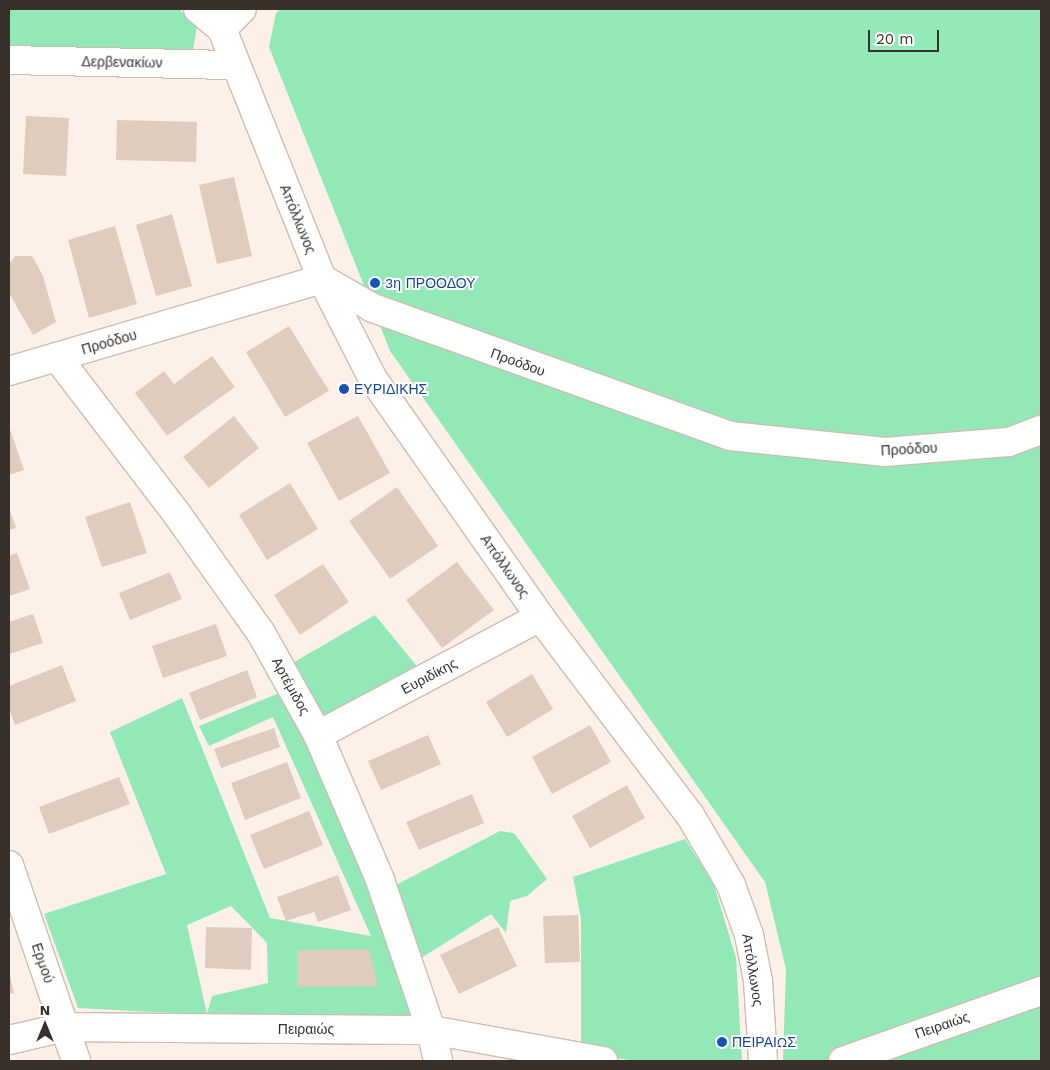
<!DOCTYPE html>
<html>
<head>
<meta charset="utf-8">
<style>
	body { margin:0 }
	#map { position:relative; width:1050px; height:1070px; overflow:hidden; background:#fcf0e8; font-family:"Work Sans",sans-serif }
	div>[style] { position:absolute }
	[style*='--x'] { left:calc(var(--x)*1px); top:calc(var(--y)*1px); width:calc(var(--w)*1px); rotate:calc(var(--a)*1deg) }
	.green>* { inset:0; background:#93e8b8 }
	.building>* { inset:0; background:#dfccbf }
	.roads { filter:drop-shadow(1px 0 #cebcaf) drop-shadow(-1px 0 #cebcaf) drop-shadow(0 1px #cebcaf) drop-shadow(0 -1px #cebcaf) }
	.minor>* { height:28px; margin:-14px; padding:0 14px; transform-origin:14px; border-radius:14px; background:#fff }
	.dots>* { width:14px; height:14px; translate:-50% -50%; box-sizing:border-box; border:2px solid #fff; border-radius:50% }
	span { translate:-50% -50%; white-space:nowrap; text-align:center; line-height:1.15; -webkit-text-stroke:4px #fff; paint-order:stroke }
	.street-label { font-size:14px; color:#38302b }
	.transit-label { font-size:14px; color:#164399 }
	.left { translate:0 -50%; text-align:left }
	.frame { position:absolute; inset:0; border:10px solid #38302b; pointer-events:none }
	.north { position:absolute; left:20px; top:1000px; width:50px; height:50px; -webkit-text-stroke:4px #fff; paint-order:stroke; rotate:0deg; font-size:14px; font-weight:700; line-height:20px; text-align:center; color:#38302b }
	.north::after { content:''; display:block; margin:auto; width:18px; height:22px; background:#38302b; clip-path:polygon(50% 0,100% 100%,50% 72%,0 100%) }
	.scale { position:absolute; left:868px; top:30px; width:71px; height:22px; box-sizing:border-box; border:2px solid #38302b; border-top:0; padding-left:6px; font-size:15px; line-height:18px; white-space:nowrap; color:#38302b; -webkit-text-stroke:4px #fff; paint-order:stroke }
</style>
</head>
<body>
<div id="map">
	<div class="green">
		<i style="clip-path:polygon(9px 9px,179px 9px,197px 26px,193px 51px,9px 48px)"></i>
		<i style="clip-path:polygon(281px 9px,1041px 9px,1041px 1061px,783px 1061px,786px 969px,765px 882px,390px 351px,269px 47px,276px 13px)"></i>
		<i style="clip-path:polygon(375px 615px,420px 670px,323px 722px,291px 664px)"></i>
		<i style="clip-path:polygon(evenodd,284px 691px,374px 900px,397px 961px,412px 1019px,207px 1015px,78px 1008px,44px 914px,166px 874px,110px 732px,182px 698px,270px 918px,371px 936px,273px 717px,209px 746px,199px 726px,284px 691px,231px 906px,267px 943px,268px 983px,212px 996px,207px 1014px,187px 925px,231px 906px)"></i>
		<i style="clip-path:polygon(500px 831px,514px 833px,547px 879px,527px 896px,510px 901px,506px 933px,491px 914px,418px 960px,392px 887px)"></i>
		<i style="clip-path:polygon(685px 839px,714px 885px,736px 958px,742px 1061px,633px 1061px,581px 1051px,581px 919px,573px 877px)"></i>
	</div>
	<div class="building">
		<i style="clip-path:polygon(26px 116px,69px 118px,66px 176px,23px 174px)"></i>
		<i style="clip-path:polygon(117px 120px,197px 122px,196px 162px,116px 160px)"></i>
		<i style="clip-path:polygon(234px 177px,252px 256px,217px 264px,199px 185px)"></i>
		<i style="clip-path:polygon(172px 214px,192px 286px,156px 296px,136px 225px)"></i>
		<i style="clip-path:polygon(115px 226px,137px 304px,89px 318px,68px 240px)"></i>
		<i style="clip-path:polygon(15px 256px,32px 256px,43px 276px,56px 322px,33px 335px,9px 293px,9px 264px)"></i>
		<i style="clip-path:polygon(289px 326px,329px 391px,285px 417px,246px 352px)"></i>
		<i style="clip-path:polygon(212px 356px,235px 387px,167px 436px,135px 393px,164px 371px,174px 384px)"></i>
		<i style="clip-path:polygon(234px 416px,259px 448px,209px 488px,183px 457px)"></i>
		<i style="clip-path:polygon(358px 416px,390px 473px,339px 501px,307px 443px)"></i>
		<i style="clip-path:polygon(9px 426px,24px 470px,9px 475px)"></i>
		<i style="clip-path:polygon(290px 483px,318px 529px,267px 560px,239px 515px)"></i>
		<i style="clip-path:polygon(397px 487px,438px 546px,390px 579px,349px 521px)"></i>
		<i style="clip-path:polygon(130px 502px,147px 553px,102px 567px,85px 517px)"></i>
		<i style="clip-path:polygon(9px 508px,16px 528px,9px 530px)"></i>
		<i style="clip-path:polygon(17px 553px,30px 589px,9px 596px,9px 556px)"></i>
		<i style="clip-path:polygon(457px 562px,494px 610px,442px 648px,406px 600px)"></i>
		<i style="clip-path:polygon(323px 564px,349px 602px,300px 635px,274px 595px)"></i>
		<i style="clip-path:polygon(170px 572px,182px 599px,130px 620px,119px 593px)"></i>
		<i style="clip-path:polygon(33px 614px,43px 643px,9px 654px,9px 622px)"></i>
		<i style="clip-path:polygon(216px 624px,227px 656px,163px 678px,152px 646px)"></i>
		<i style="clip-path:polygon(62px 665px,76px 701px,15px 725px,9px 709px,9px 686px)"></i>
		<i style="clip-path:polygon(247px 670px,257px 697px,200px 720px,189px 693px)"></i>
		<i style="clip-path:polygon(532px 674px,553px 709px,507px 737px,486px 702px)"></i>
		<i style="clip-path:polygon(590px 725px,611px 762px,552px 794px,532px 757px)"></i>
		<i style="clip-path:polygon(274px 728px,280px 747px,221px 768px,214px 749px)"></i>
		<i style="clip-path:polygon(428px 735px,441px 764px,381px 790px,368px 761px)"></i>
		<i style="clip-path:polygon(287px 762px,301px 798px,245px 820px,231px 783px)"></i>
		<i style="clip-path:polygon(119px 777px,130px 804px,49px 834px,39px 807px)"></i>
		<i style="clip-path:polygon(627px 785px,645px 818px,590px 848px,572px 816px)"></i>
		<i style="clip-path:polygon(472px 794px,484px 823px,419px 850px,406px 822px)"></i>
		<i style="clip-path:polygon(309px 811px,323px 845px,264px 869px,250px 835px)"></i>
		<i style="clip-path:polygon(338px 875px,351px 910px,318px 922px,314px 912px,286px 921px,277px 897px)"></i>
		<i style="clip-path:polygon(578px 915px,580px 962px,545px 963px,543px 916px)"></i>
		<i style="clip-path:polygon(206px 927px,252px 928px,251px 970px,205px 968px)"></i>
		<i style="clip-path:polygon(498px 927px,517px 966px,459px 994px,440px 955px)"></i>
		<i style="clip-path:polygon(369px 949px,378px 986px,297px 987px,297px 950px)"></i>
		<i style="clip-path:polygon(9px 972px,14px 993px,9px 994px)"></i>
	</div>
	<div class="roads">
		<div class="minor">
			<i style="--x:198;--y:9;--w:31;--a:40"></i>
			<i style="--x:222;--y:29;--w:269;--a:68.2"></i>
			<i style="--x:322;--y:279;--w:112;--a:63"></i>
			<i style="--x:373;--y:379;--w:291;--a:54.9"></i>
			<i style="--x:540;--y:617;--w:248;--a:52.9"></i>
			<i style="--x:690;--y:815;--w:81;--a:59.6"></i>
			<i style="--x:731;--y:885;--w:53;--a:70.2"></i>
			<i style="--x:749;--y:935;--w:47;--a:78.9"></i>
			<i style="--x:758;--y:981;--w:80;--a:86.4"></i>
			<i style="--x:222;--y:29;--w:28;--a:-45"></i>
			<i style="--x:9;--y:60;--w:226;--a:1.3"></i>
			<i style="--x:57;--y:357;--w:198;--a:52.6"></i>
			<i style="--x:177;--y:514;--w:146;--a:54.8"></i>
			<i style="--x:261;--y:633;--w:117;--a:60.8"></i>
			<i style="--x:318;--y:735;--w:158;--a:66.8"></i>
			<i style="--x:380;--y:880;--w:158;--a:71.2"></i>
			<i style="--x:431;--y:1030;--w:32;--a:77"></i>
			<i style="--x:9;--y:371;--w:326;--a:-16.4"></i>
			<i style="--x:322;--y:279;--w:59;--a:29.6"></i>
			<i style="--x:373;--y:308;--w:379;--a:19.7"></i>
			<i style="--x:730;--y:436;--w:156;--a:5.9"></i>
			<i style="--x:885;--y:452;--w:124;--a:-4.6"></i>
			<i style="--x:1009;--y:442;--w:34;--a:-21"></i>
			<i style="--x:318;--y:735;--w:251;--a:-28"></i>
			<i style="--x:9;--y:865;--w:207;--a:71.1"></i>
			<i style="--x:9;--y:1040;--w:57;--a:-13.1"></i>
			<i style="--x:65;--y:1027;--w:366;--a:0.5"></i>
			<i style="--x:431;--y:1030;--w:175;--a:10.2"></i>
			<i style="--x:843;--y:1061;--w:210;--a:-19.5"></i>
		</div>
	</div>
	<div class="dots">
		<i style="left:375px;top:283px;background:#1a4fb4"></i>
		<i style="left:344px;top:389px;background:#1a4fb4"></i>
		<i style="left:722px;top:1042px;background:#1a4fb4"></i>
	</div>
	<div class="street-label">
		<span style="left:122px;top:62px;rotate:1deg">Δερβενακίων</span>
		<span style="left:298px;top:219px;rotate:68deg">Απόλλωνος</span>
		<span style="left:109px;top:342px;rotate:-16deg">Προόδου</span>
		<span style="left:518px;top:362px;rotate:20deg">Προόδου</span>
		<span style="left:909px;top:449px;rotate:-3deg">Προόδου</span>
		<span style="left:505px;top:566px;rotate:55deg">Απόλλωνος</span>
		<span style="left:429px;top:676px;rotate:-28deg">Ευριδίκης</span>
		<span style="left:291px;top:686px;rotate:61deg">Αρτέμιδος</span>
		<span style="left:43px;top:963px;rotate:71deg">Ερμού</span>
		<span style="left:753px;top:970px;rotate:81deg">Απόλλωνος</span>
		<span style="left:942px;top:1025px;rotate:-19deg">Πειραιώς</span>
		<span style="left:306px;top:1029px">Πειραιώς</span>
	</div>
	<div class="transit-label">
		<span class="left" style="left:385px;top:283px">3η ΠΡΟΟΔΟΥ</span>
		<span class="left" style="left:354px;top:389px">ΕΥΡΙΔΙΚΗΣ</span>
		<span class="left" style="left:732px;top:1042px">ΠΕΙΡΑΙΩΣ</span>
	</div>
	<div class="frame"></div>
	<div class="north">N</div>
	<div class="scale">20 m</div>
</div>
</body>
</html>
